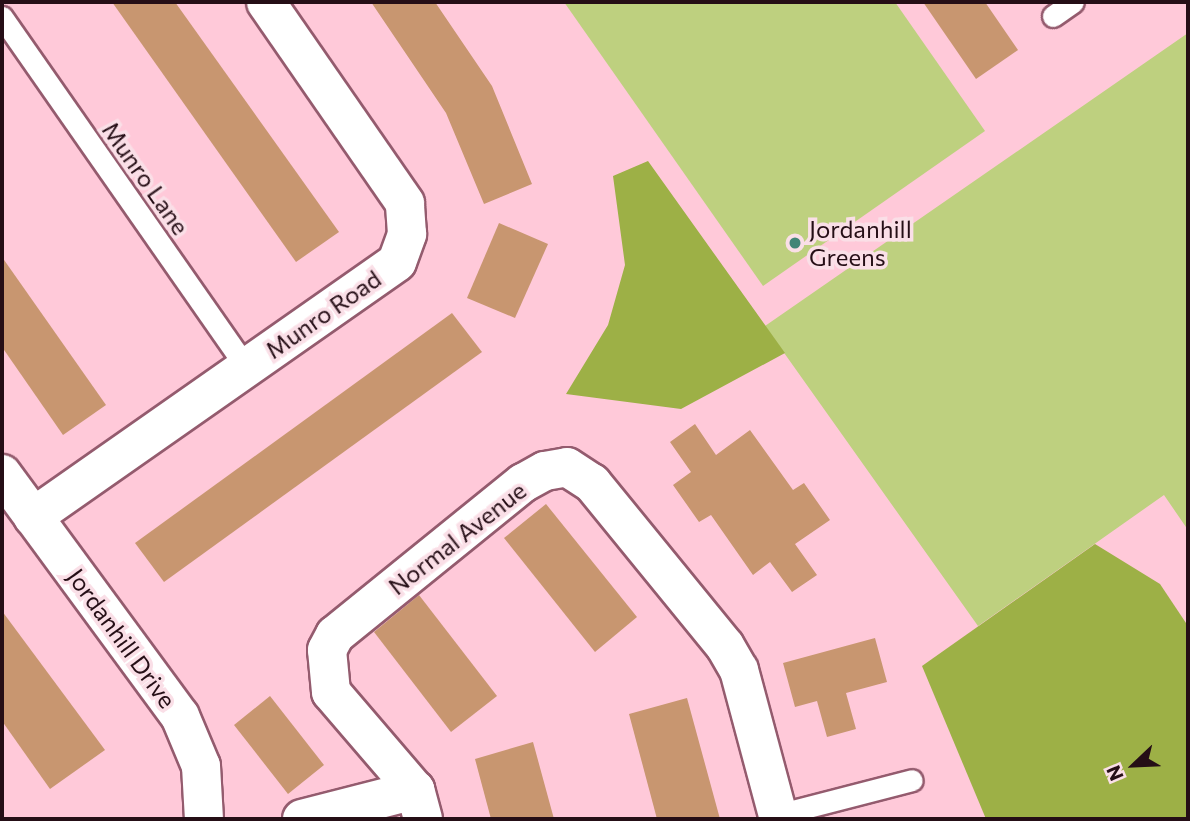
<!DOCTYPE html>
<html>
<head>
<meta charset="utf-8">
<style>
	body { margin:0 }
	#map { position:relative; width:1190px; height:821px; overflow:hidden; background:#ffc9d9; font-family:Commissioner,sans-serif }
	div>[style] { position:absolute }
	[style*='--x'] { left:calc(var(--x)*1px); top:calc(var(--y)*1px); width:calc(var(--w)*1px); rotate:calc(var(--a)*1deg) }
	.green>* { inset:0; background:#bed07f }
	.forest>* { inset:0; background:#9db046 }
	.building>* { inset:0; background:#c89670 }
	.roads { filter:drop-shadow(2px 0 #945b6e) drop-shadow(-2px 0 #945b6e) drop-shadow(0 2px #945b6e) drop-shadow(0 -2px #945b6e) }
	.service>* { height:21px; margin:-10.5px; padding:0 10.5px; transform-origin:10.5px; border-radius:10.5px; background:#fff }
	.minor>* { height:38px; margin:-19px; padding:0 19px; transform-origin:19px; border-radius:19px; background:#fff }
	.dots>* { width:19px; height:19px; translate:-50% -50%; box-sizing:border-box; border:4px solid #fadfe7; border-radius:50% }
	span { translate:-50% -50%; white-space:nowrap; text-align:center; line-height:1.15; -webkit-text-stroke:7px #fadfe7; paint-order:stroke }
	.street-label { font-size:24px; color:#250e16 }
	.poi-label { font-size:24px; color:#250e16 }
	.left { translate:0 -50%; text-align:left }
	.frame { position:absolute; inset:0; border:4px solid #250e16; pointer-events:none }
	.north { position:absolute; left:1099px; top:730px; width:70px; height:70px; -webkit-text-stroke:5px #fadfe7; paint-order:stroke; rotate:247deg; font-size:19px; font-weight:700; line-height:28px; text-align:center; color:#250e16 }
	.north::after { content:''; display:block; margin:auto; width:24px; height:32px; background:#250e16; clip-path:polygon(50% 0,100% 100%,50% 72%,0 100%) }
</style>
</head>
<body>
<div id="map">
	<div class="green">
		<i style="clip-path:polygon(564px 2px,895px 2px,985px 131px,763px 286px)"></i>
		<i style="clip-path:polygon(1188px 33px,1188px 530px,1164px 495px,978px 626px,765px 326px)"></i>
	</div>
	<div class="forest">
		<i style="clip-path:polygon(648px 161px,785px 353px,681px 409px,566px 394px,608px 325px,625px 265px,613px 176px)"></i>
		<i style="clip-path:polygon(1095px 544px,1160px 584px,1188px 626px,1188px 819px,986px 819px,922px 666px)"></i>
	</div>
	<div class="building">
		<i style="clip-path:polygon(112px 2px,175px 2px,339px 232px,296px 262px)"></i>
		<i style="clip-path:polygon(371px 2px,435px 2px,492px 86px,532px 184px,484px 204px,446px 113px)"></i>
		<i style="clip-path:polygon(923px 2px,985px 2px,1018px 50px,976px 79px)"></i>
		<i style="clip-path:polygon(499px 223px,548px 244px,515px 318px,467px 298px)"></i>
		<i style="clip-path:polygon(2px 257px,106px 405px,63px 435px,2px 347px)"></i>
		<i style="clip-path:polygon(452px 313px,482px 352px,164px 582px,135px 543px)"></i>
		<i style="clip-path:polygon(695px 424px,716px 455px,750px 430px,793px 490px,804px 483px,830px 520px,795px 544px,817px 575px,792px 592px,770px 562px,753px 575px,711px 515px,699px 522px,673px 485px,691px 472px,670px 442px)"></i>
		<i style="clip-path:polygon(546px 504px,637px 617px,595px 652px,504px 538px)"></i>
		<i style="clip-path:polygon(419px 595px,497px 696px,451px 732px,374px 632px)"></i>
		<i style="clip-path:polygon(2px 611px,105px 750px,50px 789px,2px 721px)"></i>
		<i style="clip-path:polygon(875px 638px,887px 682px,846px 693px,856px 729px,827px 737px,817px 701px,795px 707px,783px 663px)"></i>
		<i style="clip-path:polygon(270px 696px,324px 765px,288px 794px,234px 725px)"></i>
		<i style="clip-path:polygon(687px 698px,720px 819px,657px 819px,629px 714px)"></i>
		<i style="clip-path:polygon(533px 742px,554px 819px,491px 819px,475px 759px)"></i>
	</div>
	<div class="roads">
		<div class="service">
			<i style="--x:1053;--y:16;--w:24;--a:-35"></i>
			<i style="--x:2;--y:17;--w:428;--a:55.1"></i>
			<i style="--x:777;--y:815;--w:139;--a:-14.5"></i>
		</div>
		<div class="minor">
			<i style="--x:2;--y:474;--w:300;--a:53.7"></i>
			<i style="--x:180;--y:716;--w:54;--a:67.2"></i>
			<i style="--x:201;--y:766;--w:53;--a:86.8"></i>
			<i style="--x:33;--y:517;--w:444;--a:-35"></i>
			<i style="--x:397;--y:262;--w:30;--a:-70"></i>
			<i style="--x:407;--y:234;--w:31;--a:-94"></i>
			<i style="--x:405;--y:203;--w:244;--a:-124.7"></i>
			<i style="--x:302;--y:819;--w:117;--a:-14.4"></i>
			<i style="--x:423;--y:819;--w:30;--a:-105"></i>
			<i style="--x:415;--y:790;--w:129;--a:-130.6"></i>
			<i style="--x:331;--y:692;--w:42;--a:-95.4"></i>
			<i style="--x:327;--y:650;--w:17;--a:-62"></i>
			<i style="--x:335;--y:635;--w:242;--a:-39"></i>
			<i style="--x:523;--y:483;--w:25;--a:-29"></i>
			<i style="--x:545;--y:471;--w:22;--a:-10"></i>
			<i style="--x:567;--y:467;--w:30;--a:33"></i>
			<i style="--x:592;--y:483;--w:210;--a:50.8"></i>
			<i style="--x:725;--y:646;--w:28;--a:60"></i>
			<i style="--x:739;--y:670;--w:154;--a:75"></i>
		</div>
	</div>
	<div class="dots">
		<i style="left:795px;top:243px;background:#428577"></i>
	</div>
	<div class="street-label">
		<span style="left:146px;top:178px;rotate:55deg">Munro Lane</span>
		<span style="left:323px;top:314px;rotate:-35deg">Munro Road</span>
		<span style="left:457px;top:538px;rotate:-38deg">Normal Avenue</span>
		<span style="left:122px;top:638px;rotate:54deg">Jordanhill Drive</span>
	</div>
	<div class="poi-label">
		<span class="left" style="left:809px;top:243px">Jordanhill<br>Greens</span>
	</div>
	<div class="frame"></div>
	<div class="north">N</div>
</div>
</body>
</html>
